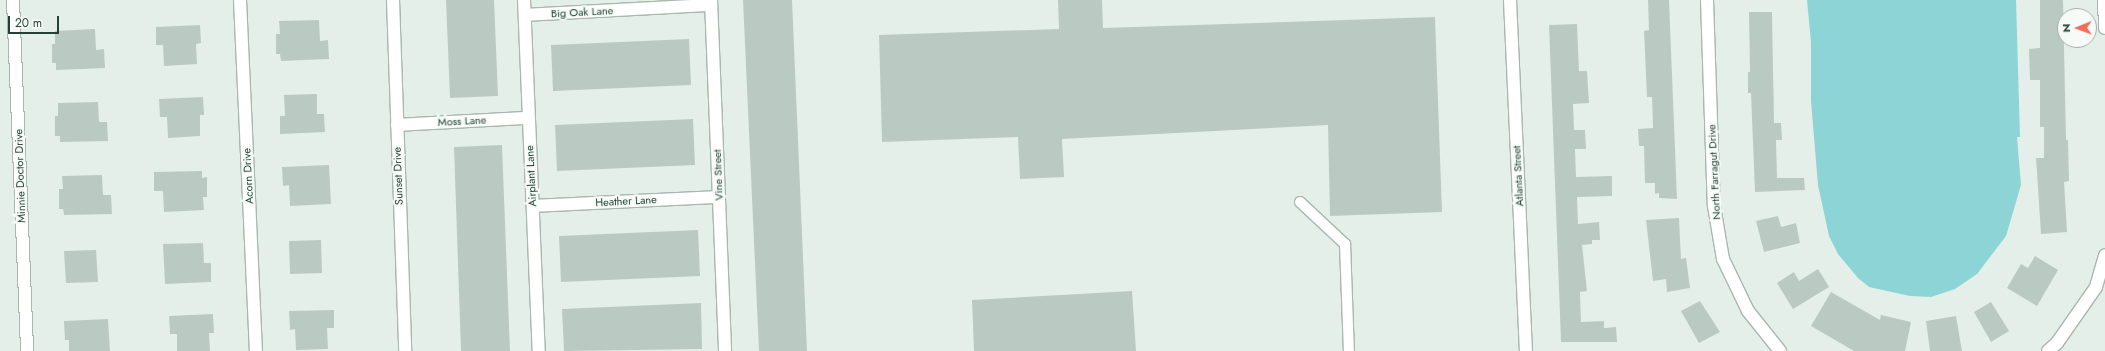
<!DOCTYPE html>
<html>
<head>
<meta charset="utf-8">
<style>
	body { margin:0 }
	#map { position:relative; width:2105px; height:351px; overflow:hidden; background:#e5efe9; font-family:Jost,sans-serif }
	div>[style] { position:absolute }
	[style*='--x'] { left:calc(var(--x)*1px); top:calc(var(--y)*1px); width:calc(var(--w)*1px); rotate:calc(var(--a)*1deg) }
	.water>* { inset:0; background:#8cd4d5 }
	.building>* { inset:0; background:#bacac2 }
	.roads { filter:drop-shadow(1px 0 #a7b8af) drop-shadow(-1px 0 #a7b8af) drop-shadow(0 1px #a7b8af) drop-shadow(0 -1px #a7b8af) }
	.service>* { height:10px; margin:-5px; padding:0 5px; transform-origin:5px; border-radius:5px; background:#fff }
	.minor>* { height:12px; margin:-6px; padding:0 6px; transform-origin:6px; border-radius:6px; background:#fff }
	span { translate:-50% -50%; white-space:nowrap; text-align:center; line-height:1.15; -webkit-text-stroke:4px #f6fbf8; paint-order:stroke }
	.street-label { font-size:11px; color:#234235 }
	.north { position:absolute; left:2057px; top:8px; width:40px; height:40px; box-sizing:border-box; background:#f6fbf8; border:1px solid #a2b1aa; border-radius:50%; rotate:269deg; font-size:11px; font-weight:700; line-height:16px; text-align:center; color:#234235 }
	.north::after { content:''; display:block; margin:auto; width:14px; height:18px; background:#f66c5c; clip-path:polygon(50% 0,100% 100%,50% 72%,0 100%) }
	.scale { position:absolute; left:8px; top:16px; width:51px; height:18px; box-sizing:border-box; border:2px solid #234235; border-top:0; padding-left:5px; font-size:12px; line-height:14px; white-space:nowrap; color:#234235; -webkit-text-stroke:3px #f6fbf8; paint-order:stroke }
</style>
</head>
<body>
<div id="map">
	<div class="water">
		<i style="clip-path:polygon(1807px 0,2016px 0,2020px 137px,2017px 137px,2021px 185px,2006px 236px,1977px 274px,1955px 289px,1931px 297px,1910px 296px,1869px 287px,1858px 278px,1838px 254px,1829px 236px,1818px 185px,1811px 101px,1811px 42px)"></i>
	</div>
	<div class="building">
		<i style="clip-path:polygon(446px 0,494px 0,498px 96px,450px 98px)"></i>
		<i style="clip-path:polygon(743px 0,792px 0,807px 351px,759px 351px)"></i>
		<i style="clip-path:polygon(1058px 0,1102px 0,1103px 28px,1435px 17px,1442px 212px,1330px 216px,1328px 125px,1062px 139px,1064px 177px,1020px 179px,1018px 137px,882px 142px,879px 35px,1059px 29px)"></i>
		<i style="clip-path:polygon(1648px 0,1669px 0,1677px 199px,1659px 198px,1659px 193px,1655px 194px,1655px 183px,1645px 183px,1644px 146px,1639px 146px,1638px 129px,1653px 128px,1652px 97px,1647px 97px,1644px 31px,1649px 30px)"></i>
		<i style="clip-path:polygon(2040px 0,2063px 0,2066px 140px,2068px 140px,2069px 181px,2064px 182px,2067px 232px,2041px 234px,2036px 158px,2044px 158px,2044px 127px,2040px 127px,2040px 80px,2030px 80px,2029px 49px,2040px 48px)"></i>
		<i style="clip-path:polygon(1749px 12px,1772px 12px,1774px 123px,1781px 123px,1782px 140px,1776px 140px,1777px 178px,1804px 178px,1805px 190px,1755px 192px,1751px 93px,1748px 93px,1748px 72px,1750px 72px)"></i>
		<i style="clip-path:polygon(319px 20px,320px 41px,328px 40px,329px 59px,281px 61px,280px 54px,276px 54px,276px 34px,280px 34px,279px 21px)"></i>
		<i style="clip-path:polygon(1577px 24px,1579px 71px,1587px 71px,1589px 103px,1573px 104px,1574px 130px,1585px 130px,1586px 149px,1575px 149px,1576px 177px,1612px 176px,1612px 196px,1577px 197px,1578px 224px,1599px 222px,1600px 240px,1592px 240px,1592px 244px,1582px 245px,1587px 291px,1580px 292px,1581px 322px,1604px 321px,1604px 328px,1616px 327px,1617px 342px,1561px 342px,1549px 25px)"></i>
		<i style="clip-path:polygon(200px 25px,201px 43px,196px 44px,197px 64px,164px 66px,163px 45px,156px 45px,156px 27px)"></i>
		<i style="clip-path:polygon(95px 29px,96px 50px,104px 49px,105px 68px,56px 70px,56px 63px,52px 63px,52px 44px,55px 44px,55px 31px)"></i>
		<i style="clip-path:polygon(689px 39px,691px 85px,553px 91px,551px 45px)"></i>
		<i style="clip-path:polygon(317px 94px,317px 114px,324px 114px,325px 132px,280px 134px,280px 116px,285px 116px,284px 95px)"></i>
		<i style="clip-path:polygon(203px 97px,204px 115px,200px 115px,200px 136px,168px 138px,167px 117px,160px 117px,159px 99px)"></i>
		<i style="clip-path:polygon(98px 102px,99px 122px,107px 122px,108px 141px,60px 142px,60px 136px,55px 136px,55px 116px,58px 116px,58px 103px)"></i>
		<i style="clip-path:polygon(693px 119px,695px 165px,557px 171px,555px 125px)"></i>
		<i style="clip-path:polygon(502px 145px,510px 351px,461px 351px,454px 147px)"></i>
		<i style="clip-path:polygon(329px 165px,331px 204px,290px 206px,289px 185px,283px 186px,282px 167px)"></i>
		<i style="clip-path:polygon(202px 171px,202px 178px,207px 177px,207px 197px,203px 197px,204px 210px,164px 212px,163px 191px,154px 191px,154px 172px)"></i>
		<i style="clip-path:polygon(102px 175px,103px 195px,111px 195px,112px 214px,64px 215px,63px 209px,59px 209px,59px 189px,63px 189px,62px 176px)"></i>
		<i style="clip-path:polygon(1778px 216px,1781px 227px,1796px 223px,1800px 243px,1764px 252px,1756px 221px)"></i>
		<i style="clip-path:polygon(1679px 218px,1681px 259px,1686px 258px,1690px 288px,1667px 292px,1666px 279px,1653px 281px,1646px 220px)"></i>
		<i style="clip-path:polygon(698px 230px,700px 276px,561px 282px,559px 236px)"></i>
		<i style="clip-path:polygon(321px 240px,322px 273px,290px 274px,289px 241px)"></i>
		<i style="clip-path:polygon(203px 243px,204px 263px,211px 263px,211px 282px,165px 284px,163px 244px)"></i>
		<i style="clip-path:polygon(96px 250px,98px 282px,66px 283px,64px 251px)"></i>
		<i style="clip-path:polygon(2035px 256px,2058px 270px,2037px 306px,2007px 288px,2021px 264px,2028px 268px)"></i>
		<i style="clip-path:polygon(1818px 269px,1829px 287px,1793px 309px,1777px 283px,1794px 272px,1799px 281px)"></i>
		<i style="clip-path:polygon(1132px 291px,1136px 351px,974px 351px,972px 300px)"></i>
		<i style="clip-path:polygon(1831px 292px,1880px 320px,1881px 315px,1911px 322px,1905px 351px,1854px 351px,1811px 326px)"></i>
		<i style="clip-path:polygon(1700px 301px,1720px 332px,1699px 343px,1681px 311px)"></i>
		<i style="clip-path:polygon(1991px 302px,2009px 331px,1991px 342px,1974px 312px)"></i>
		<i style="clip-path:polygon(701px 303px,702px 349px,564px 351px,562px 309px)"></i>
		<i style="clip-path:polygon(334px 310px,334px 328px,327px 328px,328px 349px,296px 350px,295px 329px,290px 330px,289px 311px)"></i>
		<i style="clip-path:polygon(213px 314px,214px 333px,209px 333px,210px 351px,177px 351px,177px 334px,170px 334px,169px 316px)"></i>
		<i style="clip-path:polygon(1956px 316px,1962px 351px,1930px 351px,1926px 321px)"></i>
		<i style="clip-path:polygon(108px 319px,110px 351px,69px 351px,69px 340px,65px 340px,64px 321px)"></i>
	</div>
	<div class="roads">
		<div class="service">
			<i style="--x:1300;--y:202;--w:62;--a:43"></i>
			<i style="--x:1345;--y:244;--w:107;--a:87.9"></i>
		</div>
		<div class="minor">
			<i style="--x:13;--y:0;--w:351;--a:87.7"></i>
			<i style="--x:240;--y:0;--w:351;--a:87.4"></i>
			<i style="--x:393;--y:0;--w:351;--a:88"></i>
			<i style="--x:524;--y:0;--w:351;--a:87.6"></i>
			<i style="--x:711;--y:0;--w:351;--a:87.7"></i>
			<i style="--x:1510;--y:0;--w:351;--a:87.4"></i>
			<i style="--x:1707;--y:0;--w:206;--a:88.1"></i>
			<i style="--x:1714;--y:206;--w:54;--a:80.4"></i>
			<i style="--x:1723;--y:259;--w:58;--a:64.3"></i>
			<i style="--x:1748;--y:311;--w:51;--a:51.3"></i>
			<i style="--x:2104;--y:0;--w:28;--a:88"></i>
			<i style="--x:525;--y:15;--w:186;--a:-3.1"></i>
			<i style="--x:397;--y:125;--w:131;--a:-3.1"></i>
			<i style="--x:533;--y:206;--w:186;--a:-2.8"></i>
			<i style="--x:2048;--y:351;--w:12;--a:-42"></i>
			<i style="--x:2057;--y:343;--w:68;--a:-55.1"></i>
			<i style="--x:2096;--y:287;--w:33;--a:-74"></i>
		</div>
	</div>
	<div class="street-label">
		<span style="left:582px;top:12px;rotate:-3deg">Big Oak Lane</span>
		<span style="left:462px;top:121px;rotate:-3deg">Moss Lane</span>
		<span style="left:1714px;top:172px;rotate:-93deg">North Farragut Drive</span>
		<span style="left:718px;top:175px;rotate:-92deg">Vine Street</span>
		<span style="left:20px;top:176px;rotate:-92deg">Minnie Doctor Drive</span>
		<span style="left:248px;top:176px;rotate:-93deg">Acorn Drive</span>
		<span style="left:398px;top:176px;rotate:-92deg">Sunset Drive</span>
		<span style="left:531px;top:176px;rotate:-93deg">Airplant Lane</span>
		<span style="left:1518px;top:176px;rotate:-93deg">Atlanta Street</span>
		<span style="left:626px;top:201px;rotate:-3deg">Heather Lane</span>
	</div>
	<div class="north">N</div>
	<div class="scale">20 m</div>
</div>
</body>
</html>
